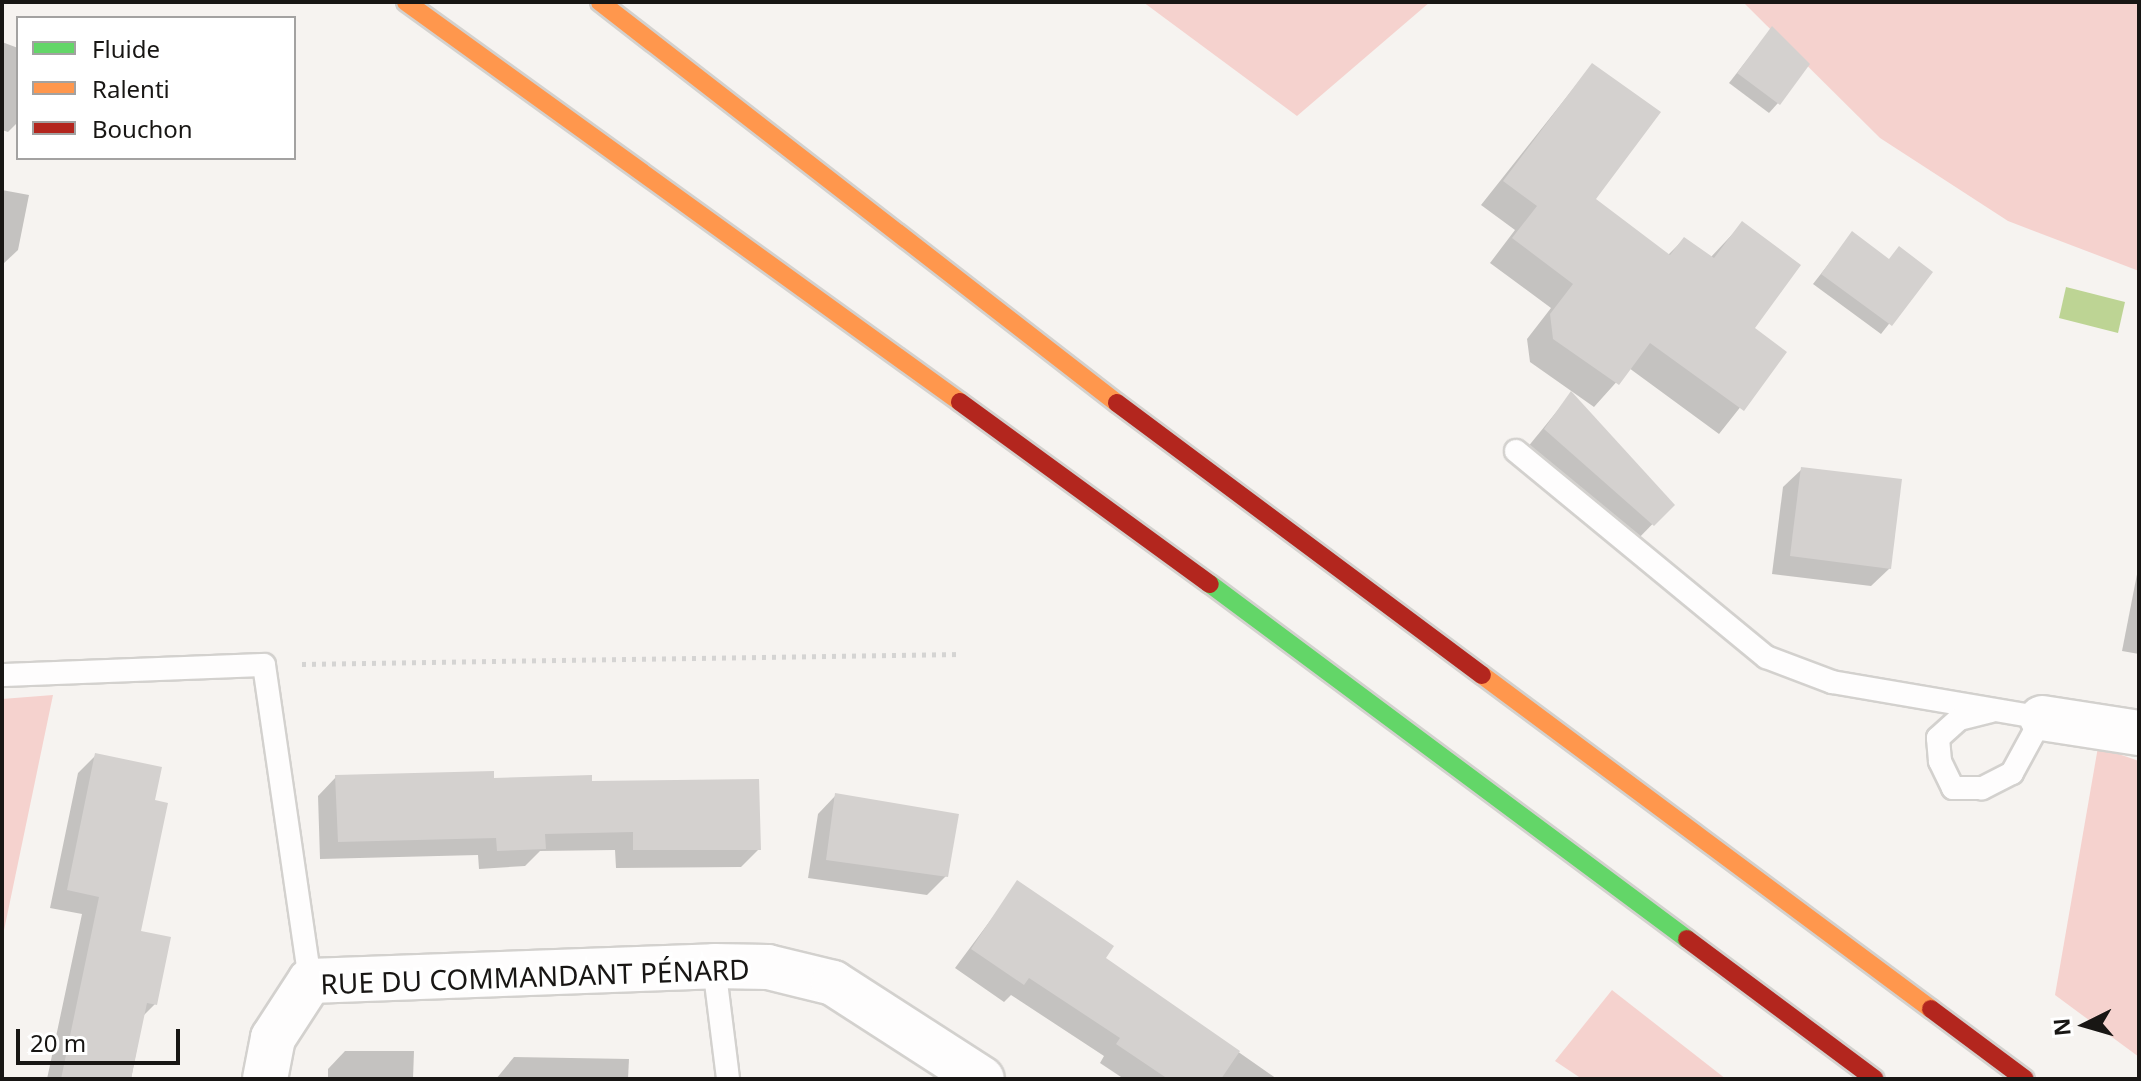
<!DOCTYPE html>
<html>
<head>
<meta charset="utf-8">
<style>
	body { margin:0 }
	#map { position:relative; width:2141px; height:1081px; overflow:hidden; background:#f6f3f0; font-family:"Noto Sans",sans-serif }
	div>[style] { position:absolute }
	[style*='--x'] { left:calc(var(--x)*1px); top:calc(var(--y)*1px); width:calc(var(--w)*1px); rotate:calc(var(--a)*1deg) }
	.green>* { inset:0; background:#f5d2ce }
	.water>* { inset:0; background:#bdd494 }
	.shadow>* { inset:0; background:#0003 }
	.building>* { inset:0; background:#d4d1cf }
	.path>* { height:5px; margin-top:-2.5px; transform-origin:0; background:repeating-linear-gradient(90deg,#d5d4d3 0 4px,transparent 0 10px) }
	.roads { filter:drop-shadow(2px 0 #d3d1ce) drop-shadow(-2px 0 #d3d1ce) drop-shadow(0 2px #d3d1ce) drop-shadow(0 -2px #d3d1ce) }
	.lane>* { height:22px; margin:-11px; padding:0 11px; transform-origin:11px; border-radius:11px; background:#fefdfd }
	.street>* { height:44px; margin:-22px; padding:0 22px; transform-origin:22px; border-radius:22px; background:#fefdfd }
	.fast>* { height:18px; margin:-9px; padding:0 9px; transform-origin:9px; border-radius:9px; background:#63d668 }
	.slow>* { height:18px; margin:-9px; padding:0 9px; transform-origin:9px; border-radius:9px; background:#ff974d }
	.jam>* { height:18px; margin:-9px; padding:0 9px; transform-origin:9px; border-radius:9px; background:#b3261e }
	span { translate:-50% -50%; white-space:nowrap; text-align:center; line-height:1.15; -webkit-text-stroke:7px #fff; paint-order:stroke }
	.street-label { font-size:28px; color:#181614 }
	.frame { position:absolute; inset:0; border:4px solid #181614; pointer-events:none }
	.legend { position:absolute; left:16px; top:16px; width:280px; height:144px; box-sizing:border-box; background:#fff; border:2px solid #a3a2a1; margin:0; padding:10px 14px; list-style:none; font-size:24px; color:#181614 }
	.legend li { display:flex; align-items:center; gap:16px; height:40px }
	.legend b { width:40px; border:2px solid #a3a2a1 }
	.north { position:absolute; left:2045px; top:985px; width:80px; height:80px; -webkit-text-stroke:6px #fff; paint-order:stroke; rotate:265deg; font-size:22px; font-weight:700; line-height:32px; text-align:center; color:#181614 }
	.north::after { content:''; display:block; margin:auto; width:28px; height:36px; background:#181614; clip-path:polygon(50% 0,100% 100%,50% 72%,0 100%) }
	.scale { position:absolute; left:16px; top:1029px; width:164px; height:36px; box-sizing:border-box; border:4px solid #181614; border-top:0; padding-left:10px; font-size:24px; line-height:28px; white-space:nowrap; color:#181614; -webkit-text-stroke:6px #fff; paint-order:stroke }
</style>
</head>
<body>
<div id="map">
	<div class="green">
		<i style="clip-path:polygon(1143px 2px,1430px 2px,1297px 116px)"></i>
		<i style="clip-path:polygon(1743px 2px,2139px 2px,2139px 271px,2008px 221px,1880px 138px)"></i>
		<i style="clip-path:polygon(53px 695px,2px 940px,2px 699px)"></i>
		<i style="clip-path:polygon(2098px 747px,2139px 761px,2139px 1057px,2055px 995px)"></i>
		<i style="clip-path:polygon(1612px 990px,1726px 1079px,1582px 1079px,1555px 1061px)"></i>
	</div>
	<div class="water">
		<i style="clip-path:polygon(2066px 287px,2125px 302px,2118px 333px,2059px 318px)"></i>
	</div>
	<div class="shadow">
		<i style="clip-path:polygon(1772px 28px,1778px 103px,1769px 113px,1729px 83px)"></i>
		<i style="clip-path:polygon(2px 42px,18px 48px,18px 122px,8px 132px,2px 130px)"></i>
		<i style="clip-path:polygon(1592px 65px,1593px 199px,1667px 256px,1684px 239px,1710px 258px,1742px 224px,1752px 329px,1784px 352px,1719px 434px,1629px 368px,1594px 407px,1530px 362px,1527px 339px,1551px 308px,1490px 263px,1515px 230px,1481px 205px)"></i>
		<i style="clip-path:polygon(2px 190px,29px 195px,18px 250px,2px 265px)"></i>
		<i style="clip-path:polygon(1852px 234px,1888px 261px,1930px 272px,1881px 334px,1813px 284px)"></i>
		<i style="clip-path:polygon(1571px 394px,1672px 504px,1634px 543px,1527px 448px)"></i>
		<i style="clip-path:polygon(1802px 469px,1890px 568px,1871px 586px,1772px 574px,1783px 487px)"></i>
		<i style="clip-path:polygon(2139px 564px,2139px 654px,2122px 651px)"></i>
		<i style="clip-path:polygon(96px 755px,153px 802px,139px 933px,155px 1004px,143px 1016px,131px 1079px,47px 1079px,82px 914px,50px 908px,78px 773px)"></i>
		<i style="clip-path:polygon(336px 777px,591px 783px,759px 849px,741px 867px,616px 868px,615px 850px,540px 851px,525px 866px,479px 869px,478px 855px,320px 859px,318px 796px)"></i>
		<i style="clip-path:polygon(836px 795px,946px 876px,927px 895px,808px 878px,818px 814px)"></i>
		<i style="clip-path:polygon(1013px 890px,1104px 958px,1277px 1079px,1124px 1079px,1100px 1063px,1104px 1056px,1011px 995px,1004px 1002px,955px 968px)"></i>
		<i style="clip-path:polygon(345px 1051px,414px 1051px,413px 1079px,328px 1079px,328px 1069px)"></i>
		<i style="clip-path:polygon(514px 1057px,629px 1059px,628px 1079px,496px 1079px)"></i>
	</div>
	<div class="building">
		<i style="clip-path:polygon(1772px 26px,1810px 64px,1780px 105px,1737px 73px)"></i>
		<i style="clip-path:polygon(1592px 63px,1661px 112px,1596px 199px,1670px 255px,1684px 237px,1714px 258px,1742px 221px,1801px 265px,1755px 328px,1787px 352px,1744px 411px,1650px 343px,1619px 385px,1553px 339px,1550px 314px,1573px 284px,1512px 238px,1537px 206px,1503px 181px)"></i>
		<i style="clip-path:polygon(1852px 231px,1889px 259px,1899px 246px,1933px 272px,1892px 326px,1821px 274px)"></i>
		<i style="clip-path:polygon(1571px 391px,1675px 505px,1654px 526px,1544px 429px)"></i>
		<i style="clip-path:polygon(1801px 467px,1902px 479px,1891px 569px,1790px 556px)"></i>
		<i style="clip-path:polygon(95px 753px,162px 767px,155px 800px,168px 803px,141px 931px,171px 937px,157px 1005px,147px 1003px,131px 1079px,61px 1079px,99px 897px,67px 890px)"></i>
		<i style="clip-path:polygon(494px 771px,494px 778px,592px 775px,592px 781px,759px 779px,761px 850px,633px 850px,633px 832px,545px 834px,546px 849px,497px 851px,496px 838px,338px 842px,335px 775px)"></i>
		<i style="clip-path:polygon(835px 793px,959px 814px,948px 877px,826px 860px)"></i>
		<i style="clip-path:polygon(1017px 880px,1114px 946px,1106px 958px,1240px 1051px,1221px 1079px,1168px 1079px,1116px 1044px,1120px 1038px,1029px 978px,1024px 985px,971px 949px)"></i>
	</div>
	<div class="path">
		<i style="--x:302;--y:664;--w:659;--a:-0.87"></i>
	</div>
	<div class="roads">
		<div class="lane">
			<i style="--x:1516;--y:451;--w:324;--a:39.5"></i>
			<i style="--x:1766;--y:657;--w:71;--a:20.7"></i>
			<i style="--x:1832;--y:682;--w:213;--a:9.7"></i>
			<i style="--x:2042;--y:718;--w:63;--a:118.6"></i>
			<i style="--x:2012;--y:773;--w:34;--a:153"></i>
			<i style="--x:1982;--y:788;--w:29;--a:180"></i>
			<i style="--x:1953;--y:788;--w:30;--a:-116"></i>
			<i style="--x:1940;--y:761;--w:23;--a:-95"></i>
			<i style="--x:1938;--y:738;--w:28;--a:-42"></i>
			<i style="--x:1959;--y:719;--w:33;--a:-14"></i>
			<i style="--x:2;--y:675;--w:262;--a:-2.2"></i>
			<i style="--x:264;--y:665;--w:319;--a:81.7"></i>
			<i style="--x:714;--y:966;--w:114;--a:82.9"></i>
		</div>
		<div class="street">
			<i style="--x:2042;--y:718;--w:98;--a:8.8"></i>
			<i style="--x:265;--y:1079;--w:42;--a:-79"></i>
			<i style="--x:273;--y:1038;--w:68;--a:-57"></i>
			<i style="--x:310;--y:981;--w:404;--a:-2.1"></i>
			<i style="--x:714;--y:966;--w:54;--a:1.1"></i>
			<i style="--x:768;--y:967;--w:67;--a:13.8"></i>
			<i style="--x:833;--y:983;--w:177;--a:32.8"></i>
		</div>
		<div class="fast">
			<i style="--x:1210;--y:584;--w:595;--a:36.66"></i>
		</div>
		<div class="slow">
			<i style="--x:406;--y:2;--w:683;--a:35.83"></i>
			<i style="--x:600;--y:2;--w:654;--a:37.8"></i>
			<i style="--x:1482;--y:675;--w:560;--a:36.64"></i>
		</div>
		<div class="jam">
			<i style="--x:960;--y:402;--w:309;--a:36.1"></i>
			<i style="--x:1117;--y:403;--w:455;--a:36.7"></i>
			<i style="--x:1687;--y:939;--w:234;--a:36.7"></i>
			<i style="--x:1931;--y:1009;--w:117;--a:36.7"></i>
		</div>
	</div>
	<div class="street-label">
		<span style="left:535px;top:976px;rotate:-2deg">RUE DU COMMANDANT PÉNARD</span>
	</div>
	<div class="frame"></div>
	<ul class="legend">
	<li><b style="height:10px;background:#63d668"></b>Fluide</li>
	<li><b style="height:10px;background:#ff974d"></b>Ralenti</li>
	<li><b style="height:10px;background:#b3261e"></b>Bouchon</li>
	</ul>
	<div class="north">N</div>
	<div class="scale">20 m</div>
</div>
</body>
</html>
